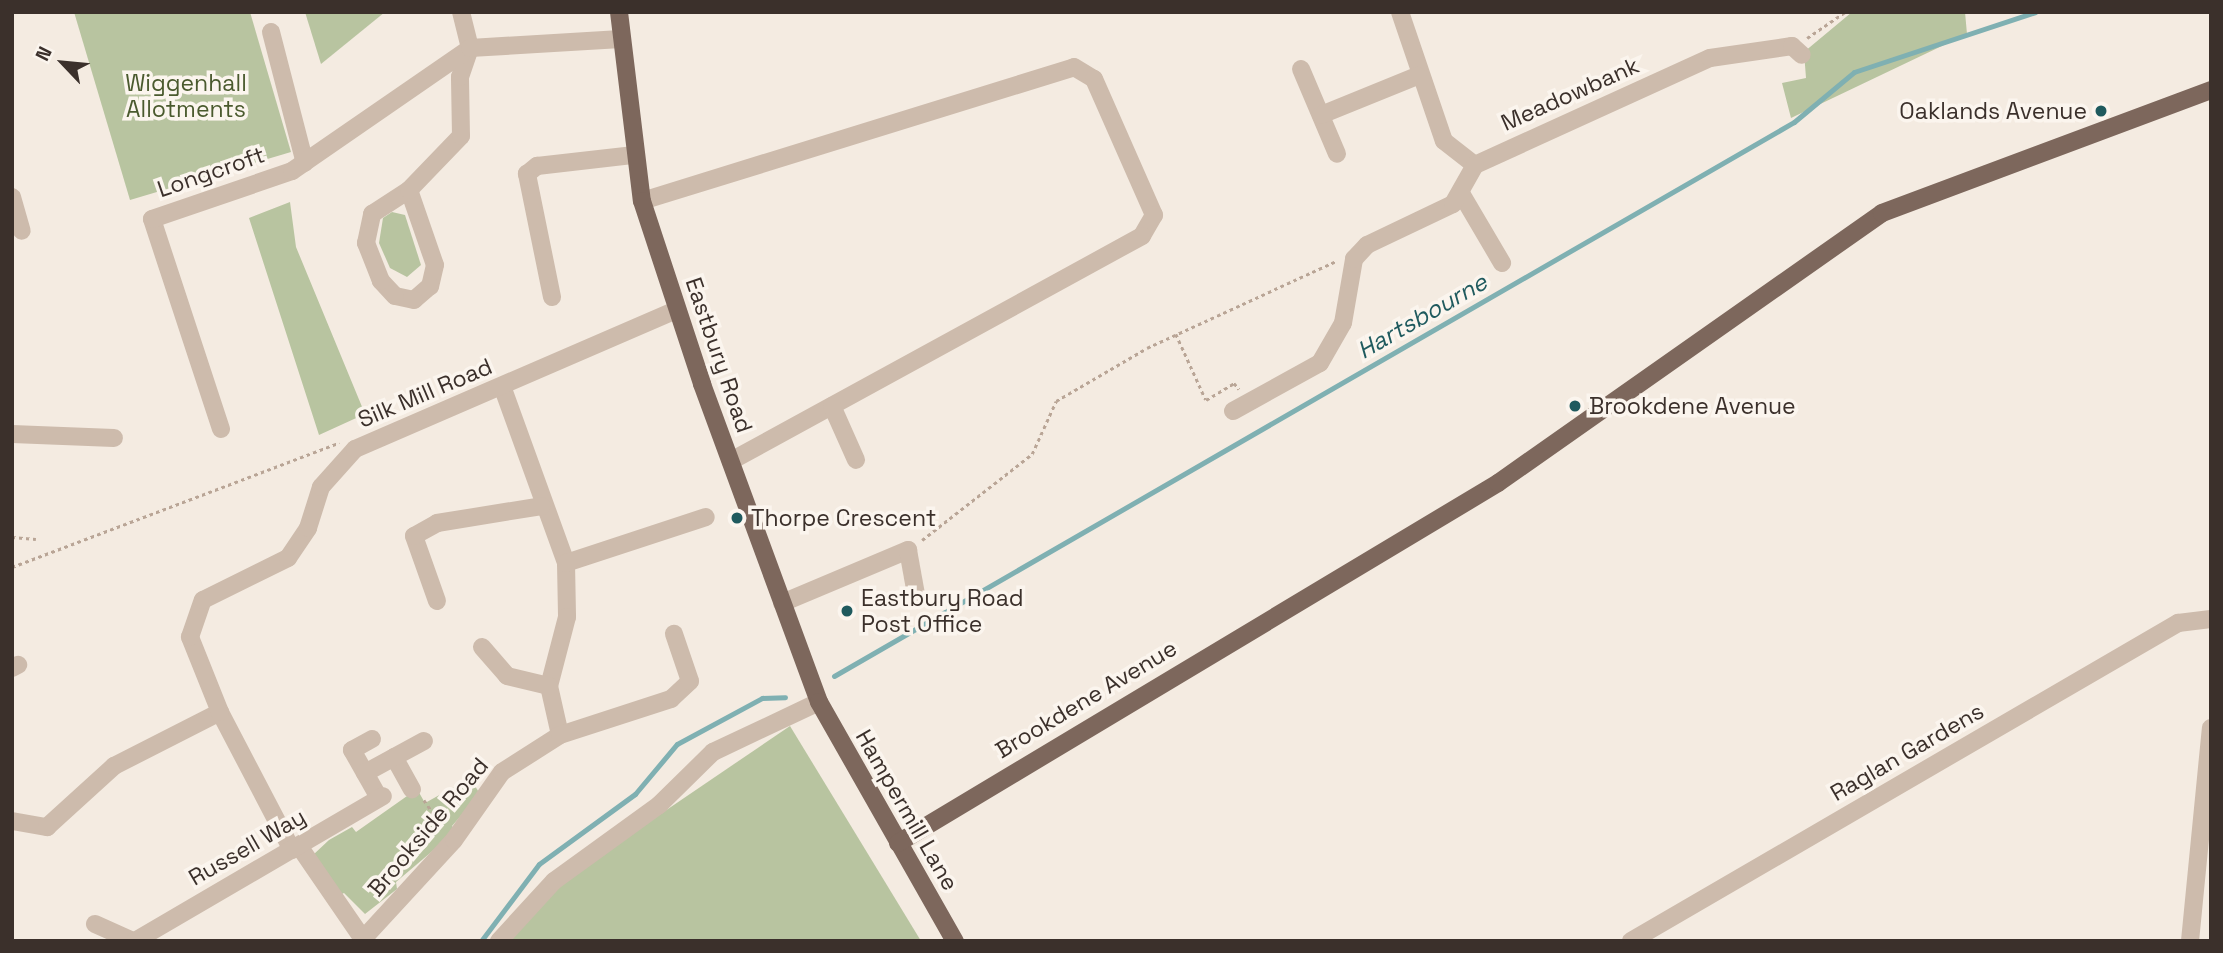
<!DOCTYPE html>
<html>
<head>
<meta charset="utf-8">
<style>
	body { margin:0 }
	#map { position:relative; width:2223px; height:953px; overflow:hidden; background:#f4ebe1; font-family:"Space Grotesk",sans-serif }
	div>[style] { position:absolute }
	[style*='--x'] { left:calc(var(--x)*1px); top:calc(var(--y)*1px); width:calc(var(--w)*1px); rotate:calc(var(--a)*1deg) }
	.green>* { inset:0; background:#b8c4a0 }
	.stream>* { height:5px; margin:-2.5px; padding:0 2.5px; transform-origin:2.5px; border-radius:2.5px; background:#7fb0b2 }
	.path>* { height:2.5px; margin-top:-1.25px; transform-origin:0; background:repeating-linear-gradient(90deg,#b9a596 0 3.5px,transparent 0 7px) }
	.minor>* { height:18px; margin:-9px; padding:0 9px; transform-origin:9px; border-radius:9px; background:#cdbbac }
	.major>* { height:18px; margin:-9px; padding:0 9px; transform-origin:9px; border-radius:9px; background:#7d675c }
	.dots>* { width:19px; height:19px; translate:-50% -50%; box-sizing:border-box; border:4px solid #fbf5ee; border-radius:50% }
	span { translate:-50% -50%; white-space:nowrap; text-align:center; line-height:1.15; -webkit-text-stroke:7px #fbf5ee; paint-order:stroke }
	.park-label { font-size:23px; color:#4a5a2e }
	.street-label { font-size:23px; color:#3b302b }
	.poi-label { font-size:23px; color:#3b302b }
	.right { translate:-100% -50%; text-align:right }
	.left { translate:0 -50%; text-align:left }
	.water-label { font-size:24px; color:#1f5a5e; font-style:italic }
	.frame { position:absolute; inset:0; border:14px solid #3b302b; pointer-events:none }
	.north { position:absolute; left:28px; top:28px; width:70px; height:70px; -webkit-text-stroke:5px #fbf5ee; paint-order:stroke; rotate:296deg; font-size:19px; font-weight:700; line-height:28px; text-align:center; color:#3b302b }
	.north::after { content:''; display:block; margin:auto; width:24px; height:32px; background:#3b302b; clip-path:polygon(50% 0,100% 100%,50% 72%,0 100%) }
</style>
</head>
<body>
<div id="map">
	<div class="green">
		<i style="clip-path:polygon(74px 12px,250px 12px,291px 152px,130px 200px)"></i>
		<i style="clip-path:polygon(305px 12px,385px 12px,321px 64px)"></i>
		<i style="clip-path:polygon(1852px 12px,1965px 12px,1967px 34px,1791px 118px,1782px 83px,1806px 78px,1804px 52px)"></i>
		<i style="clip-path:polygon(290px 202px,296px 247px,365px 414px,319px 435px,249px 218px)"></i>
		<i style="clip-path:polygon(392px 212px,405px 215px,421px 265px,407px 277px,390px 268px,379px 243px,383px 218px)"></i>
		<i style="clip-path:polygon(790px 726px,921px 941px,505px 941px,559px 883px)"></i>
		<i style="clip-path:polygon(470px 778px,480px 794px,452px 826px,456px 831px,396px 882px,397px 889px,365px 914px,344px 893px,336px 897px,313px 855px,329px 840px,352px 827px,356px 832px,417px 789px,425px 803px)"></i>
	</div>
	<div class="stream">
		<i style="--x:834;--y:676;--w:1108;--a:-29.99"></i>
		<i style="--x:1794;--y:122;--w:78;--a:-39.8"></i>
		<i style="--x:1854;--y:72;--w:191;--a:-18.3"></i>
		<i style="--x:481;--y:941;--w:96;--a:-53"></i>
		<i style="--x:539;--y:864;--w:119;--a:-36.1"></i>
		<i style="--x:635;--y:794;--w:65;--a:-50"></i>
		<i style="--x:677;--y:744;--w:97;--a:-28.4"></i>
		<i style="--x:762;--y:698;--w:23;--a:-2"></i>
	</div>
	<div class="path">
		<i style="--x:1807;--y:38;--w:46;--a:-34.4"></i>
		<i style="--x:1176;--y:334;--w:72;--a:65.6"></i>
		<i style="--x:1206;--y:400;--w:33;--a:-31"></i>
		<i style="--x:1234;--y:383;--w:8;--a:50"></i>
		<i style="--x:12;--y:537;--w:24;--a:5"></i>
		<i style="--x:922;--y:540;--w:140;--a:-38"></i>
		<i style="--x:1032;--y:454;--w:58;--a:-65.6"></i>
		<i style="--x:1056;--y:401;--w:105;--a:-30.2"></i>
		<i style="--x:1147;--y:348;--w:208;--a:-24.7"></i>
		<i style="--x:12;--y:567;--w:350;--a:-20.8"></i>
		<i style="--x:424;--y:800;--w:32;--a:55"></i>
	</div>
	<div class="minor">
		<i style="--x:1400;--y:12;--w:136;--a:71.2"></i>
		<i style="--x:1444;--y:141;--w:39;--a:38"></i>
		<i style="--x:271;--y:32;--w:135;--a:75.5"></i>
		<i style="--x:1301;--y:69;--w:92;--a:67"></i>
		<i style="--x:1321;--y:115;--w:104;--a:-22.1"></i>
		<i style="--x:1475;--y:165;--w:258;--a:-24.5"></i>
		<i style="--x:1710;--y:58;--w:83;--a:-8.3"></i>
		<i style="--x:1792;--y:46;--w:13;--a:42"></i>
		<i style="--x:409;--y:190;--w:79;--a:70.9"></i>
		<i style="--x:435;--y:265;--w:22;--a:103"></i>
		<i style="--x:430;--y:286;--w:21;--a:139"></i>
		<i style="--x:414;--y:300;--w:19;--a:-168"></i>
		<i style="--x:395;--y:296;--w:21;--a:-133"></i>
		<i style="--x:381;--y:281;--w:41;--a:-111.5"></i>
		<i style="--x:366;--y:243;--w:30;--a:-78"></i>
		<i style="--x:372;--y:214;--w:44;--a:-33"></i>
		<i style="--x:409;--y:190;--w:75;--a:-46.1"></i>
		<i style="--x:461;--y:136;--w:59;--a:-91"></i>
		<i style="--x:460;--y:77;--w:31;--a:-71"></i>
		<i style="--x:470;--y:48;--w:37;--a:-104"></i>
		<i style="--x:1462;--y:195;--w:79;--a:59.5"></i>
		<i style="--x:12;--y:197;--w:35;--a:74"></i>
		<i style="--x:642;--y:201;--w:452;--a:-17.2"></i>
		<i style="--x:1074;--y:67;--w:23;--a:31"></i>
		<i style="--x:1094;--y:79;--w:149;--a:66.2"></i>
		<i style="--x:1154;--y:215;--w:24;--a:120"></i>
		<i style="--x:1142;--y:236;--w:469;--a:151.3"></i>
		<i style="--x:552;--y:297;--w:126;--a:-101.5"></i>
		<i style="--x:527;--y:174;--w:13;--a:-39"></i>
		<i style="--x:537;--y:166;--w:98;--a:-6.5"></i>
		<i style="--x:502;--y:386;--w:188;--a:70.1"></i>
		<i style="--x:566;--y:563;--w:54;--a:88.9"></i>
		<i style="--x:567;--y:617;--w:71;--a:104.6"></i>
		<i style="--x:549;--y:686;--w:50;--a:77.3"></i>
		<i style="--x:832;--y:406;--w:59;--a:66"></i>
		<i style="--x:1233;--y:411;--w:99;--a:-28.9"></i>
		<i style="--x:1320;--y:363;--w:46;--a:-60.1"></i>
		<i style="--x:1343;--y:323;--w:65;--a:-80.2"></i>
		<i style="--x:1354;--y:259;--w:19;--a:-47"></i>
		<i style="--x:1367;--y:245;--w:95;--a:-25.5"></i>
		<i style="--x:1453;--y:204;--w:45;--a:-60.6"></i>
		<i style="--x:221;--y:429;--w:221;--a:-108.2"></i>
		<i style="--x:152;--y:219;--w:148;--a:-18.9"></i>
		<i style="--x:292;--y:171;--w:216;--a:-34.6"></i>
		<i style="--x:470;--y:48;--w:151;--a:-3.4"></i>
		<i style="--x:12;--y:434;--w:102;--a:2.2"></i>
		<i style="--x:566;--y:563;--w:147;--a:-18.2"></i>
		<i style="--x:437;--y:601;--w:69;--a:-109.5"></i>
		<i style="--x:414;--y:536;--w:26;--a:-29"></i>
		<i style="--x:437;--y:523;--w:106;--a:-9.2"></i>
		<i style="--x:782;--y:603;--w:137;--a:-22.8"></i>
		<i style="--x:908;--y:550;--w:51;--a:79.8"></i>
		<i style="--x:482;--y:647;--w:38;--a:49"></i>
		<i style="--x:507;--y:676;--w:43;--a:13.4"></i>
		<i style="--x:12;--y:668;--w:7;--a:-27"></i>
		<i style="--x:372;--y:739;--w:23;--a:151"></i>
		<i style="--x:352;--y:750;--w:55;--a:60.6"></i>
		<i style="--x:394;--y:757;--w:37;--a:61"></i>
		<i style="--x:365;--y:773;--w:67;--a:-28.5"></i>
		<i style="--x:12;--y:821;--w:36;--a:10"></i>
		<i style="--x:47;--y:827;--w:91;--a:-42.3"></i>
		<i style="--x:114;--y:766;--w:119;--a:-27"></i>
		<i style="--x:299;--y:846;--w:113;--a:55.5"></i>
		<i style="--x:363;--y:939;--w:134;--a:-47.4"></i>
		<i style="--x:454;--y:840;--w:83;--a:-54.8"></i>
		<i style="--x:502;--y:772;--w:69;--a:-32.5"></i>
		<i style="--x:560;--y:735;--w:117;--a:-18"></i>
		<i style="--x:671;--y:699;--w:26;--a:-43"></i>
		<i style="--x:690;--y:681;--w:50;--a:-108.8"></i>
		<i style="--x:292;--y:850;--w:156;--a:-117.6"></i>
		<i style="--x:220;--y:712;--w:81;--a:-111.8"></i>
		<i style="--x:190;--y:637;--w:39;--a:-71"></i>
		<i style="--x:203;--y:600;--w:95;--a:-26.3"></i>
		<i style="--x:288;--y:558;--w:36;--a:-56"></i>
		<i style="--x:308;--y:528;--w:43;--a:-72.4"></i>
		<i style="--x:321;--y:487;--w:51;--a:-48.2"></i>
		<i style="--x:355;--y:449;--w:350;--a:-23.4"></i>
		<i style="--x:95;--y:924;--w:42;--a:24.1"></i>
		<i style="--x:135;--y:941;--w:287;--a:-30.3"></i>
		<i style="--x:499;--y:941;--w:81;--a:-47.5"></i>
		<i style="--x:554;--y:881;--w:130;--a:-35.9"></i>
		<i style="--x:659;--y:805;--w:76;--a:-44.5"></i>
		<i style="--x:713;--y:752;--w:117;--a:-25.3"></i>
		<i style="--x:1631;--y:941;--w:633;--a:-30.17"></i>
		<i style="--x:2178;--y:623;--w:33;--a:-7"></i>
		<i style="--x:2190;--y:941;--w:214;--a:-84.4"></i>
	</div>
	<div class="major">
		<i style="--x:619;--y:12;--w:190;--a:83.1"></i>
		<i style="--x:642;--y:201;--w:193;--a:71.8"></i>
		<i style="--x:702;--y:384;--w:339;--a:69.8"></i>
		<i style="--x:819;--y:702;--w:275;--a:60.4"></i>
		<i style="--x:898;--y:843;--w:700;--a:-30.96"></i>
		<i style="--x:1498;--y:483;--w:469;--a:-35.1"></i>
		<i style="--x:1882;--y:213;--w:351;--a:-20.5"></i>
	</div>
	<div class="dots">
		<i style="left:2101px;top:111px;background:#1f5a5e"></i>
		<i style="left:1575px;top:406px;background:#1f5a5e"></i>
		<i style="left:737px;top:518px;background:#1f5a5e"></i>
		<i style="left:847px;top:611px;background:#1f5a5e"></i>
	</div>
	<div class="park-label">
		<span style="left:186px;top:96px">Wiggenhall<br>Allotments</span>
	</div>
	<div class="street-label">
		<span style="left:1570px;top:94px;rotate:-24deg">Meadowbank</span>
		<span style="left:211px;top:172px;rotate:-19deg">Longcroft</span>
		<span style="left:719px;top:355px;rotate:71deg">Eastbury Road</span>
		<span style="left:425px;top:393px;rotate:-23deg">Silk Mill Road</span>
		<span style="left:1086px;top:699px;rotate:-31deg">Brookdene Avenue</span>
		<span style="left:1907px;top:752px;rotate:-30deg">Raglan Gardens</span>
		<span style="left:907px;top:810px;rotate:60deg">Hampermill Lane</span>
		<span style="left:428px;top:827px;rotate:-50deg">Brookside Road</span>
		<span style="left:247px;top:847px;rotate:-30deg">Russell Way</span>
	</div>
	<div class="poi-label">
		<span class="right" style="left:2087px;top:111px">Oaklands Avenue</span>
		<span class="left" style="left:1589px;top:406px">Brookdene Avenue</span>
		<span class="left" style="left:751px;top:518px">Thorpe Crescent</span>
		<span class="left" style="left:861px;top:611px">Eastbury Road<br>Post Office</span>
	</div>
	<div class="water-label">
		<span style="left:1422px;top:316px;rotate:-30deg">Hartsbourne</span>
	</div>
	<div class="frame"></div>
	<div class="north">N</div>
</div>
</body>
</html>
